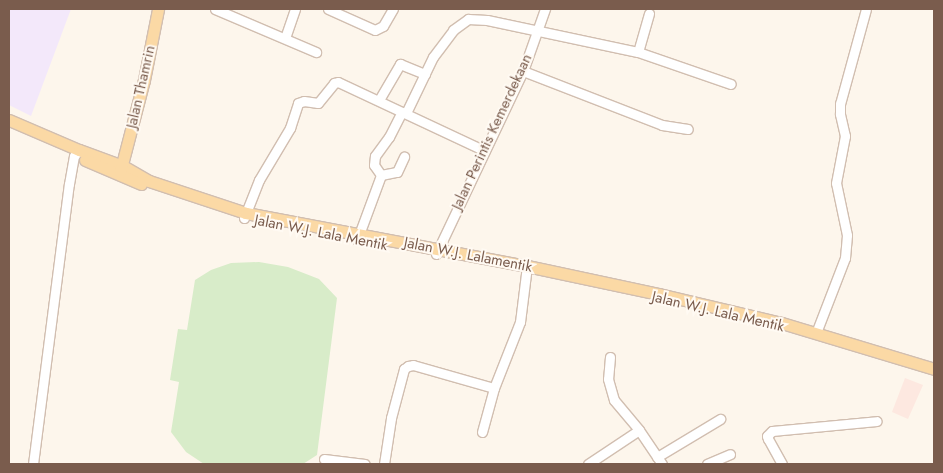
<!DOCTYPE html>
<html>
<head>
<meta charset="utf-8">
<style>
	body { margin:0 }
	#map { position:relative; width:943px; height:473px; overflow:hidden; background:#fdf6ec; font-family:Jost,sans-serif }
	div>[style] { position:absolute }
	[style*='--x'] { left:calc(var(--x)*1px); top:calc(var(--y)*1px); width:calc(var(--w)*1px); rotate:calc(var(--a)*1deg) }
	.commercial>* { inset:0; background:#fde8e0 }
	.education>* { inset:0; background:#f3e8fa }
	.green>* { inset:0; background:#d8ecc9 }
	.roads { filter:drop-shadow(1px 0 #d1beb0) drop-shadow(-1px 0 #d1beb0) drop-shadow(0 1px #d1beb0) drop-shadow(0 -1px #d1beb0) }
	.minor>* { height:9px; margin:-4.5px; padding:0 4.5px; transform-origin:4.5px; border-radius:4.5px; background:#fff }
	.major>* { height:11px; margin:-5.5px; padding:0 5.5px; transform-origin:5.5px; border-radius:5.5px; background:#fbd9a5 }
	span { translate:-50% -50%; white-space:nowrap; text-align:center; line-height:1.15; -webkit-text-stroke:4px #fffaf3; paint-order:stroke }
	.street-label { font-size:15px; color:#7a5c4d }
	.frame { position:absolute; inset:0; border:10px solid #7a5c4d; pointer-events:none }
</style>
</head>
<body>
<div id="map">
	<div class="commercial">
		<i style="clip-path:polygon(905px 378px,923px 385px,908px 419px,892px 412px)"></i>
	</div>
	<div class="education">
		<i style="clip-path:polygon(9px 9px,71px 9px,31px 116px,9px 105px)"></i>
	</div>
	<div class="green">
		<i style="clip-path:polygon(259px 262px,288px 267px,319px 279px,337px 298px,317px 455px,303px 464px,204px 464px,186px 452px,171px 432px,179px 382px,170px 380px,178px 329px,187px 330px,195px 280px,211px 270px,231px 263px)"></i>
	</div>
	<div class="roads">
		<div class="minor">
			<i style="--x:215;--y:9;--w:110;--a:23.1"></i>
			<i style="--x:328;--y:9;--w:51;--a:24.1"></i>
			<i style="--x:375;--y:30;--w:9;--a:-27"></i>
			<i style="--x:383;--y:26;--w:20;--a:-60"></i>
			<i style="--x:285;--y:38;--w:31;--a:-71"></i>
			<i style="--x:638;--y:52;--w:40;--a:-74"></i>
			<i style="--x:523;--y:71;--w:149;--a:21.2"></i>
			<i style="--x:662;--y:125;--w:26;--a:9"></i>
			<i style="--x:379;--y:100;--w:42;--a:-59.7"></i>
			<i style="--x:400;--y:64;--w:27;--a:22"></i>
			<i style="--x:406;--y:113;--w:62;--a:-64.3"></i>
			<i style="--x:433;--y:57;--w:34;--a:-53"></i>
			<i style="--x:453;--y:30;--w:19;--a:-36"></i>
			<i style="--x:468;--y:19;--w:19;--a:3"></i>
			<i style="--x:487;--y:20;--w:154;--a:12"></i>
			<i style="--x:638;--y:52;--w:98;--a:19"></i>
			<i style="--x:381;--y:175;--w:12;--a:-125"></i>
			<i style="--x:374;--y:165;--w:9;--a:-84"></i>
			<i style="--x:375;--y:156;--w:24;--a:-54"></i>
			<i style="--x:389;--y:137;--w:28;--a:-63"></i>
			<i style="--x:244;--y:218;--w:41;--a:-68.5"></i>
			<i style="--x:259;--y:180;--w:61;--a:-59.2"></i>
			<i style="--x:290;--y:128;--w:26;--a:-72"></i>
			<i style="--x:298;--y:103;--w:6;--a:-18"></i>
			<i style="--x:304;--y:101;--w:14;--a:8"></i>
			<i style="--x:318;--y:103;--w:26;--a:-51"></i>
			<i style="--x:334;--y:83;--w:4;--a:-14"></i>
			<i style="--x:338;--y:82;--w:162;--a:25.1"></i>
			<i style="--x:357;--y:240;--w:69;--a:-69.7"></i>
			<i style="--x:381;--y:175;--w:16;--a:-11"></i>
			<i style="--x:397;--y:172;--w:17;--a:-65"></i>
			<i style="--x:436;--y:254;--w:203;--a:-64.6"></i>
			<i style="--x:523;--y:71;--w:66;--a:-70.5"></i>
			<i style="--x:816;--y:333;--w:80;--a:-68.9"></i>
			<i style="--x:845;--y:258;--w:23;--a:-85"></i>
			<i style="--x:847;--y:235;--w:53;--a:-101.9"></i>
			<i style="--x:836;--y:183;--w:48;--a:-79.2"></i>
			<i style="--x:845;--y:136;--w:23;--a:-103"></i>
			<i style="--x:840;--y:114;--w:10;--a:-90"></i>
			<i style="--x:840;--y:104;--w:98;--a:-74.7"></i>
			<i style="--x:610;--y:357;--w:22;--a:95"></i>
			<i style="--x:608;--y:379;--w:22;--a:74"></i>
			<i style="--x:614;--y:400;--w:39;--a:50"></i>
			<i style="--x:639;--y:430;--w:41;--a:55.9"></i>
			<i style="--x:482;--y:432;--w:46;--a:-74.7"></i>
			<i style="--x:494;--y:388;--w:71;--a:-68.5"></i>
			<i style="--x:520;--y:322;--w:56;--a:-82.9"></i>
			<i style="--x:657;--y:457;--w:74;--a:-31.1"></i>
			<i style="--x:324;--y:459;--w:41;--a:7"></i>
			<i style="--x:33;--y:464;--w:282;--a:-82.7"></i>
			<i style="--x:69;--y:184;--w:28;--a:-80"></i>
			<i style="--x:74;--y:156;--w:8;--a:-50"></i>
			<i style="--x:384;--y:464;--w:47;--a:-81.3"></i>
			<i style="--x:391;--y:418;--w:51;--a:-75.1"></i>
			<i style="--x:404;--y:369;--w:5;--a:-37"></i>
			<i style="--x:408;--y:366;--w:5;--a:-11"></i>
			<i style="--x:413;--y:365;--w:84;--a:15.9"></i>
			<i style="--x:588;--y:464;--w:61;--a:-33.7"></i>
			<i style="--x:707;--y:464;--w:25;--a:-23"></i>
			<i style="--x:782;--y:464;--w:29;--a:-119"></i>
			<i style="--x:768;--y:439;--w:3;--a:-108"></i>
			<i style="--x:767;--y:436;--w:7;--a:-45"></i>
			<i style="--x:772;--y:431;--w:105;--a:-5.4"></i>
		</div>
		<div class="major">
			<i style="--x:9;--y:120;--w:76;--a:23.2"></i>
			<i style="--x:79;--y:150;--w:47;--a:20"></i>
			<i style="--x:123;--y:166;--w:30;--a:30"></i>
			<i style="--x:149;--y:181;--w:102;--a:18.3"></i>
			<i style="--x:246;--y:213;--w:286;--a:10.7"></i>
			<i style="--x:527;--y:266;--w:135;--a:12"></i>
			<i style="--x:659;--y:294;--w:126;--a:13.3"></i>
			<i style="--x:782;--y:323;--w:159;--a:16.8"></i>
			<i style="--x:85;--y:160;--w:61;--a:23.2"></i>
			<i style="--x:120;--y:172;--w:95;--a:-75.4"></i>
			<i style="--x:144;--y:80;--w:72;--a:-78.8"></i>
		</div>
	</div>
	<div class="street-label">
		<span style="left:141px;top:87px;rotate:-77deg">Jalan Thamrin</span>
		<span style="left:492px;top:132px;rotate:-65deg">Jalan Perintis Kemerdekaan</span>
		<span style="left:321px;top:233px;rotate:11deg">Jalan W.J. Lala Mentik</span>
		<span style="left:468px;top:255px;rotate:11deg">Jalan W.J. Lalamentik</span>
		<span style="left:718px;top:312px;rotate:13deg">Jalan W.J. Lala Mentik</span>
	</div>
	<div class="frame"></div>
</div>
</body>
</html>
